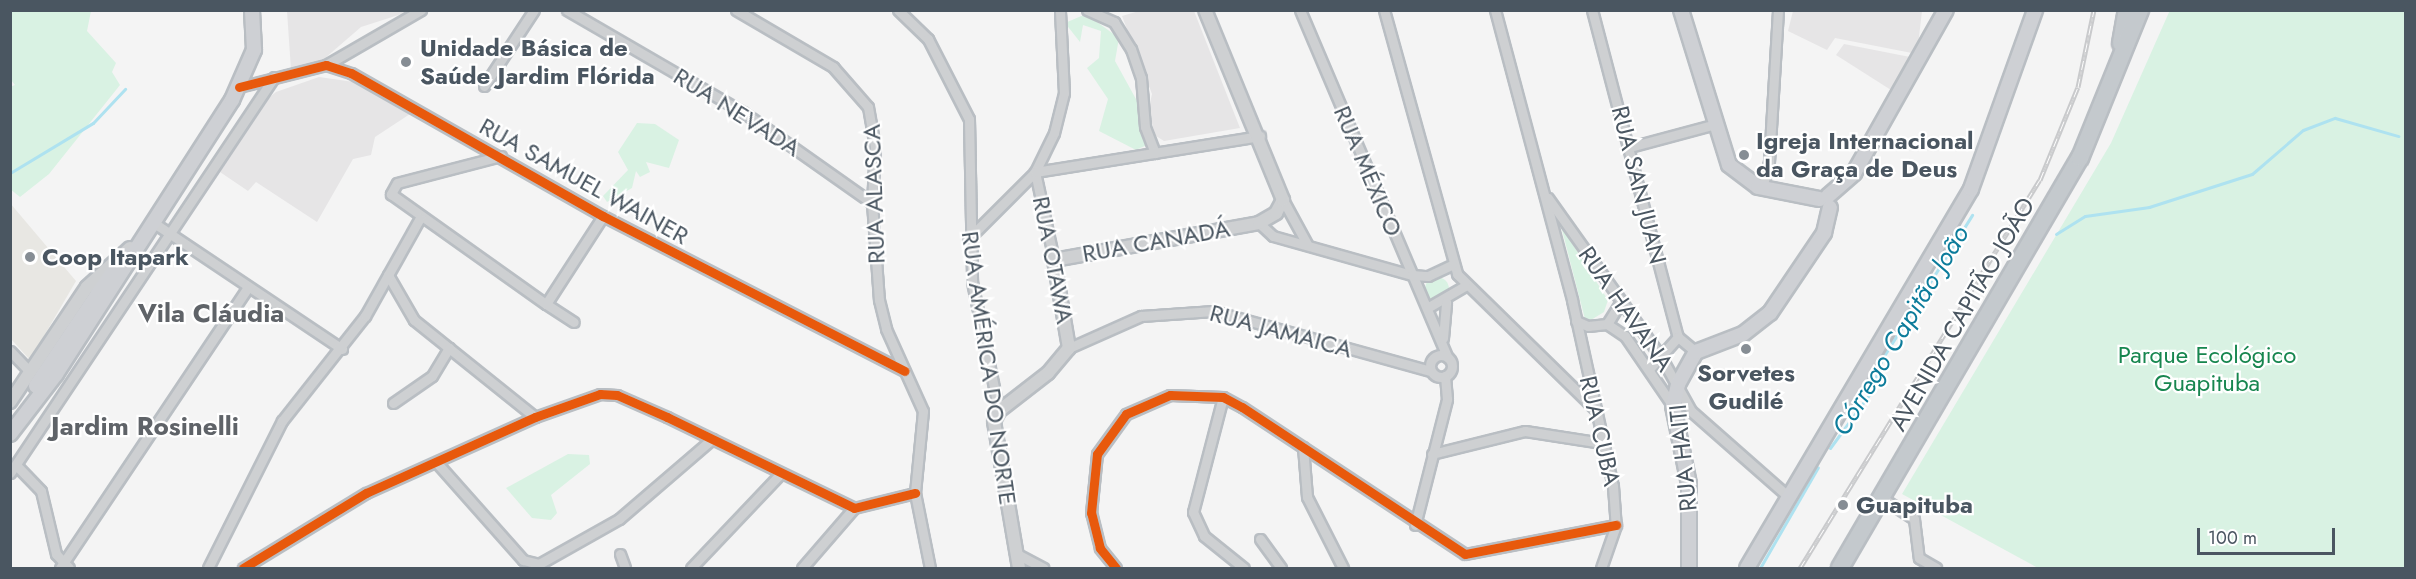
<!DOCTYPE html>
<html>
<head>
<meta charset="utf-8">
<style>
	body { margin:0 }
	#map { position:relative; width:2416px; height:579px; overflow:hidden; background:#f4f4f4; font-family:Jost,sans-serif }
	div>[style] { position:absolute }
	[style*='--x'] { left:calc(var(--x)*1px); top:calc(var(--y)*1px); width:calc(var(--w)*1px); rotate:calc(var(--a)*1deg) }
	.commercial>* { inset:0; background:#e8e7e3 }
	.education>* { inset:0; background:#e6e5e6 }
	.green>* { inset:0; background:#d9f2e3 }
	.round { border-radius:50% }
	.stream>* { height:3px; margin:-1.5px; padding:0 1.5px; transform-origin:1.5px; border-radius:1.5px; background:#aee2f0 }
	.roads { filter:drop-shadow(2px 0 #b9bec3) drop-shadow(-2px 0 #b9bec3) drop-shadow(0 2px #b9bec3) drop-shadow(0 -2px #b9bec3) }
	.minor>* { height:9px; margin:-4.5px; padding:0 4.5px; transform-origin:4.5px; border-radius:4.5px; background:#ced0d2 }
	.minor>.ring { margin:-4.5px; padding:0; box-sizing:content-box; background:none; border:9px solid #ced0d2; border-radius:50% }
	.tertiary>* { height:12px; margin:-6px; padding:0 6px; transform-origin:6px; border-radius:6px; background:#ced0d2 }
	.secondary>* { height:14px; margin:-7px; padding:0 7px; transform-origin:7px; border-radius:7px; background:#ced0d4 }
	.trunk>* { height:16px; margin:-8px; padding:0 8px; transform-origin:8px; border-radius:8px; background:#c4c9cd }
	.rail>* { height:5px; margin-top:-2.5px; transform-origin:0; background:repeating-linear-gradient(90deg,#fff 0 9px,#c9cacc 0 18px); box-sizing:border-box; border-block:2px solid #c9cacc }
	.cycleway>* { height:9px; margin:-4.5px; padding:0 4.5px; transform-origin:4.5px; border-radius:4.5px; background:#e8590c }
	.dots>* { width:16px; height:16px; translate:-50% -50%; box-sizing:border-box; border:3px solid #fff; border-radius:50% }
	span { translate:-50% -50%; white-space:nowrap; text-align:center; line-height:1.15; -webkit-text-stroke:4.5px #fff; paint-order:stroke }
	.poi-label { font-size:24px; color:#4a5661; font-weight:700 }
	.left { translate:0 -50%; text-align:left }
	.street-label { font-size:24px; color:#4a5661 }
	.park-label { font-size:24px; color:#17864f }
	.neighbourhood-label { font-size:26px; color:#5f6368; font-weight:700 }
	.water-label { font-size:26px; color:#0c7c9b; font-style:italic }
	.frame { position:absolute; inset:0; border:12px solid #4a5661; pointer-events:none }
	.scale { position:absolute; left:2197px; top:528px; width:138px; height:27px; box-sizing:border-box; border:3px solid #4a5661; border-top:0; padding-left:8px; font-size:18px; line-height:21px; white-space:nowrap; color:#4a5661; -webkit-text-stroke:4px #fff; paint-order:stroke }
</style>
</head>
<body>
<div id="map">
	<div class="commercial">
		<i style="clip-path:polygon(10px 203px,76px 281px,30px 360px,11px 339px)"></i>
	</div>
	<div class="education">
		<i style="clip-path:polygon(287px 11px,411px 11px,361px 27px,324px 59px,291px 70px)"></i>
		<i style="clip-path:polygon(1139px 11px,1194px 11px,1240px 128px,1164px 141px,1156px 136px,1148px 112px,1152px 94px,1122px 16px)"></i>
		<i style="clip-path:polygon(1793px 11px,1922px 11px,1917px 54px,1835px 38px,1827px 50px,1788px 31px)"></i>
		<i style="clip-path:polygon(1844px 44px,1910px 57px,1891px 90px,1836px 55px)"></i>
		<i style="clip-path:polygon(319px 77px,354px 82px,410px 114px,375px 137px,371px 155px,353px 159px,317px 222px,256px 182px,248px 191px,220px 172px,261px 104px,276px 92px)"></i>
	</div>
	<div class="green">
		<i style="clip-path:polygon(11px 10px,91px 11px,87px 31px,116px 63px,112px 72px,120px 85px,49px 174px,20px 197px,10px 189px,10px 87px,15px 85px,11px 80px)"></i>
		<i style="clip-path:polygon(2170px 10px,2405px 11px,2405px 568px,2038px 568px,1902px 494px,2111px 143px)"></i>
		<i style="clip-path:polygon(1086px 14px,1119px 38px,1115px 61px,1142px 110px,1147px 145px,1136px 150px,1099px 131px,1108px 99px,1087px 68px,1099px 58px,1101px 31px,1083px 25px,1080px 42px,1065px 23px)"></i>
		<i style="clip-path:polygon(637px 123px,655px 124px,679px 140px,669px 168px,646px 162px,650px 172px,640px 177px,636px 171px,632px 188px,607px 202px,603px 196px,628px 170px,618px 152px)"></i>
		<i style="clip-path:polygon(1561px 226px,1608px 300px,1604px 312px,1586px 323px)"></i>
		<i class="round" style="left:1425px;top:277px;width:24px;height:24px"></i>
		<i style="clip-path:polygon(568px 454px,589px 455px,590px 464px,551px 495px,557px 513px,551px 520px,532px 518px,506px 488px)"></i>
	</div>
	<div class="stream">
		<i style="--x:10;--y:173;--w:97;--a:-31.1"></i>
		<i style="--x:93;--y:123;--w:47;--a:-46.7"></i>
		<i style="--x:2056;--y:234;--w:34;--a:-32"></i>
		<i style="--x:2085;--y:216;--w:65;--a:-8"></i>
		<i style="--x:2149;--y:207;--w:108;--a:-17.8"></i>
		<i style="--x:2252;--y:174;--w:67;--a:-40.8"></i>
		<i style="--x:2303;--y:130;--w:34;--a:-21"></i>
		<i style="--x:2335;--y:118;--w:66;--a:15.9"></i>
		<i style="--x:1830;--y:448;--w:69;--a:-53.8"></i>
		<i style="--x:1871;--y:392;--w:35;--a:-72"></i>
		<i style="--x:1882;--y:359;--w:170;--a:-58"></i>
		<i style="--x:1760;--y:568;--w:116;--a:-60.1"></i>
	</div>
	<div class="roads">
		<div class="minor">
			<i style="--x:567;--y:10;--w:203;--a:30.1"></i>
			<i style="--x:743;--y:112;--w:158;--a:35.2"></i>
			<i style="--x:736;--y:10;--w:113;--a:30.4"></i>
			<i style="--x:833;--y:67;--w:53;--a:48.8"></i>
			<i style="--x:868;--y:107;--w:40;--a:80"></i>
			<i style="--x:875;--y:146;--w:57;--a:93"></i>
			<i style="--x:872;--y:203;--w:97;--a:85.9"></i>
			<i style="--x:879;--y:300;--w:30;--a:76"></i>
			<i style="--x:886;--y:329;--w:90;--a:65.7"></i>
			<i style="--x:923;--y:411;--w:82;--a:95.6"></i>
			<i style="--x:915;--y:493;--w:76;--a:78.7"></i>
			<i style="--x:898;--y:10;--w:42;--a:44"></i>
			<i style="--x:928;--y:39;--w:90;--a:62.9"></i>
			<i style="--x:969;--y:119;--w:163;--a:88.9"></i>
			<i style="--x:972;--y:282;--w:132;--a:78.2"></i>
			<i style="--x:1087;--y:10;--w:30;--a:24"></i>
			<i style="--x:1114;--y:22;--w:32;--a:58"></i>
			<i style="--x:1131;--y:49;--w:31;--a:71"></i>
			<i style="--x:1141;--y:78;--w:49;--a:85.3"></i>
			<i style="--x:1145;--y:127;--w:28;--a:69"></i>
			<i style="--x:1300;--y:10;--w:377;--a:67"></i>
			<i style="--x:1384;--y:10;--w:274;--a:74.5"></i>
			<i style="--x:1457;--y:274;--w:192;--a:44.4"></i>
			<i style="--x:1495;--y:10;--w:300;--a:75.1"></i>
			<i style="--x:1572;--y:300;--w:190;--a:77.6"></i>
			<i style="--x:1613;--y:486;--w:39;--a:86"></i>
			<i style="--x:1616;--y:525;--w:46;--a:109.2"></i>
			<i style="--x:1592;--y:10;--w:338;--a:75.3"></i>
			<i style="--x:1678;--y:337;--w:23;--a:40"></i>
			<i style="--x:326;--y:65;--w:110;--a:-30.1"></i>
			<i style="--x:484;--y:86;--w:91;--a:-56.7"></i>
			<i style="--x:239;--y:87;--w:90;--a:-14.2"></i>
			<i style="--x:326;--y:65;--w:26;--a:18"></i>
			<i style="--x:351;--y:73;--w:290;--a:29.6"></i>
			<i style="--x:603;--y:216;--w:339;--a:27.2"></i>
			<i style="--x:1630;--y:147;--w:85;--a:-15"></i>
			<i style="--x:501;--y:156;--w:107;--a:165.4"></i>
			<i style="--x:397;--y:183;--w:13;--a:119"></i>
			<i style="--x:391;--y:194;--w:190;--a:35.4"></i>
			<i style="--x:546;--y:304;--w:105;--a:-57.1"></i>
			<i style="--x:1762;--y:188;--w:27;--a:-75"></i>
			<i style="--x:1769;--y:162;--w:152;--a:-86.6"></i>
			<i style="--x:1548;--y:198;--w:195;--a:54.6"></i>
			<i style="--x:1661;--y:357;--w:62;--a:60.9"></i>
			<i style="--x:1691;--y:411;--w:130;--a:41.3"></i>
			<i style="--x:1283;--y:200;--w:50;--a:61.4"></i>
			<i style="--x:151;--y:221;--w:230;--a:33.8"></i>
			<i style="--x:1259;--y:223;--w:19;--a:43"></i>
			<i style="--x:1273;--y:236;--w:144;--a:15.7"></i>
			<i style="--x:1412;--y:275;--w:16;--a:4"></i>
			<i style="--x:1428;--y:276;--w:26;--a:-25"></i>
			<i style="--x:968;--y:239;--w:95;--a:-45"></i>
			<i style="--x:1035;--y:172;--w:43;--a:-64"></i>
			<i style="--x:1054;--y:133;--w:41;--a:-76"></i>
			<i style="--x:1064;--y:93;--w:83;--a:-92.8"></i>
			<i style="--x:1054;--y:260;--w:90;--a:-102.2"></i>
			<i style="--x:1035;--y:172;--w:228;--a:-9.1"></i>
			<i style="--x:388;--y:275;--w:52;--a:60"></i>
			<i style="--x:414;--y:320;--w:155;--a:38.7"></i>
			<i style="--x:546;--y:304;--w:33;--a:33"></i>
			<i style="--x:1427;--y:308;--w:44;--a:-30.1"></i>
			<i style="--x:1576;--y:321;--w:13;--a:23"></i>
			<i style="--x:1588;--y:326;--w:19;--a:-6"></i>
			<i style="--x:1607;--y:324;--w:22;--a:34"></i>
			<i style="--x:1625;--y:336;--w:85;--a:55.6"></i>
			<i style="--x:1607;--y:324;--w:26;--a:-58"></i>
			<i style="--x:1443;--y:338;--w:36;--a:-85"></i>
			<i style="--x:1069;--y:348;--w:79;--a:-24"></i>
			<i style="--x:1141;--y:316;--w:73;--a:-3.9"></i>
			<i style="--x:1214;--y:311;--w:225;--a:15.5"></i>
			<i style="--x:10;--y:351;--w:29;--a:46"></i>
			<i class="ring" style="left:1430px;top:355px;width:13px;height:13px"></i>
			<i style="--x:1650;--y:368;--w:42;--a:-47.9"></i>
			<i style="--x:1223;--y:397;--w:119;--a:104.6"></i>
			<i style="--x:1193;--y:512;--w:26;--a:65"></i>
			<i style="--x:1204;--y:536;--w:51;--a:38.7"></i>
			<i style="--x:393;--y:403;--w:47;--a:-34.7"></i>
			<i style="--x:432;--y:376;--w:33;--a:-59"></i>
			<i style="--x:1303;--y:447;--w:50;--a:85.4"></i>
			<i style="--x:1307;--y:497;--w:80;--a:63.1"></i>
			<i style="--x:1432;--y:454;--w:96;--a:-13.9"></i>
			<i style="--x:1525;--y:431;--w:78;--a:8.9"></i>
			<i style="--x:437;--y:463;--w:130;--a:48.4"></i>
			<i style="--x:523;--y:560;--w:16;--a:14"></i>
			<i style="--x:539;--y:564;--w:92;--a:-29.4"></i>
			<i style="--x:619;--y:519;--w:123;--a:-40.7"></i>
			<i style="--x:16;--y:465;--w:36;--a:46"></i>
			<i style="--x:41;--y:491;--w:65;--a:76.6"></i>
			<i style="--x:56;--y:554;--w:19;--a:47"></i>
			<i style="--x:10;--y:473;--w:476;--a:-56.3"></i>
			<i style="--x:1882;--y:498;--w:38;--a:33"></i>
			<i style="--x:1914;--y:519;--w:39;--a:83"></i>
			<i style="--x:1919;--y:558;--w:20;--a:30"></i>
			<i style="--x:1415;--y:525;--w:130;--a:-75.7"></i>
			<i style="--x:1447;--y:399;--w:23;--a:-95"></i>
			<i style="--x:1260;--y:539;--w:36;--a:54"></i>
			<i style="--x:620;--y:554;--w:15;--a:70"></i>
			<i style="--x:1017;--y:554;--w:30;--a:28"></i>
			<i style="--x:60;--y:568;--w:338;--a:-56.2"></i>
			<i style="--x:208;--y:568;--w:165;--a:-63.3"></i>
			<i style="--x:282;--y:421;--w:134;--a:-51.7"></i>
			<i style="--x:365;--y:316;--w:112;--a:-60.7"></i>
			<i style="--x:243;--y:568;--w:144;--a:-31.4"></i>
			<i style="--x:366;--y:493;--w:185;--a:-24.2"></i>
			<i style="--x:535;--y:417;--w:69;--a:-19.5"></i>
			<i style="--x:600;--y:394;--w:17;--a:3"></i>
			<i style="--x:617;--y:395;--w:55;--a:23.7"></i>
			<i style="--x:667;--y:417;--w:208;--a:25.9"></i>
			<i style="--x:854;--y:508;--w:63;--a:-13.8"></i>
			<i style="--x:691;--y:568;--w:131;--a:-46.5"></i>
			<i style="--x:802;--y:568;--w:79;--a:-49.1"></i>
			<i style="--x:1116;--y:568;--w:26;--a:-129"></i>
			<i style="--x:1100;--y:548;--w:36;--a:-104"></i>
			<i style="--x:1091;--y:513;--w:59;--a:-84.2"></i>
			<i style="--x:1097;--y:454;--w:49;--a:-54.1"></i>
			<i style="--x:1126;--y:414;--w:48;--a:-23.4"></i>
			<i style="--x:1170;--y:395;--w:53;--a:2.2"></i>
			<i style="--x:1223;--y:397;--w:21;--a:28"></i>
			<i style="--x:1242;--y:407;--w:267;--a:33.4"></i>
			<i style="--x:1465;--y:554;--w:154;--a:-10.9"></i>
		</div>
		<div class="tertiary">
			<i style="--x:10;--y:402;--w:138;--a:-56.2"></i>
			<i style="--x:87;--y:287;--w:58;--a:-42.2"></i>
			<i style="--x:1019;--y:568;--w:149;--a:-99.7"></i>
			<i style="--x:994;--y:421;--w:11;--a:-63"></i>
			<i style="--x:999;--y:411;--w:62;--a:-37.8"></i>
			<i style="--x:1048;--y:373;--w:33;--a:-50"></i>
			<i style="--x:1069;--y:348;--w:89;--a:-99.7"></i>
			<i style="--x:1054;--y:260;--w:208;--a:-10.2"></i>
			<i style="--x:1259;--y:223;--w:20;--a:-30"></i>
			<i style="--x:1276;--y:213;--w:15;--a:-62"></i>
			<i style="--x:1283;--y:200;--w:205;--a:-112.3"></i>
		</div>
		<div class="secondary">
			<i style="--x:1681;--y:10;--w:162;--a:72.8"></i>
			<i style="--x:1729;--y:165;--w:36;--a:37"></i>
			<i style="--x:1758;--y:187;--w:63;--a:11"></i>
			<i style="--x:1828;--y:196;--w:35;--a:-41"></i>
			<i style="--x:1854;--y:173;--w:187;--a:-60.6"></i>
			<i style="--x:36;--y:386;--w:158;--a:-56.1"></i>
			<i style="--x:10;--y:434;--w:76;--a:-52.5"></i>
			<i style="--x:56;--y:374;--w:326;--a:-57.3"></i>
			<i style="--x:232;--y:100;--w:55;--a:-66.3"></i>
			<i style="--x:254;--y:50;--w:40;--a:-92.9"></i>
			<i style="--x:1689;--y:568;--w:84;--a:-90"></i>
			<i style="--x:1689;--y:484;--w:80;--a:-101.6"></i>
			<i style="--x:1673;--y:406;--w:23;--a:-77"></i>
			<i style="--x:1678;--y:384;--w:37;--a:-61"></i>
			<i style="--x:1696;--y:352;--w:50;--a:-21"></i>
			<i style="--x:1743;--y:334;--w:34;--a:-38"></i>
			<i style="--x:1770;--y:313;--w:97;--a:-56"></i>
			<i style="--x:1824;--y:233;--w:26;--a:-77"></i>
			<i style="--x:1747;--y:568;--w:440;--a:-59.4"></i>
			<i style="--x:1971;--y:189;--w:190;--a:-70.3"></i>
		</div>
		<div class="trunk">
			<i style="--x:2121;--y:43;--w:34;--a:-80"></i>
			<i style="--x:1840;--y:568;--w:475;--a:-59.7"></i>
			<i style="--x:2080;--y:158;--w:160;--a:-67.9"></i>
		</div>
	</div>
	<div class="rail">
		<i style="--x:1800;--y:568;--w:456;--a:-58.3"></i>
		<i style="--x:2040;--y:180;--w:100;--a:-67.8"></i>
		<i style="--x:2078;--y:87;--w:79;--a:-78.3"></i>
	</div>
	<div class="cycleway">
		<i style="--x:239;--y:87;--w:90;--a:-14.2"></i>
		<i style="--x:326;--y:65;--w:26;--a:18"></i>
		<i style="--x:351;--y:73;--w:290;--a:29.6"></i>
		<i style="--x:603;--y:216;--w:339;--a:27.2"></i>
		<i style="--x:243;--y:568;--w:144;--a:-31.4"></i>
		<i style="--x:366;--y:493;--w:185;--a:-24.2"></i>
		<i style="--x:535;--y:417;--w:69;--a:-19.5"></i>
		<i style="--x:600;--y:394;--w:17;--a:3"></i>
		<i style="--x:617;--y:395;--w:55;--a:23.7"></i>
		<i style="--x:667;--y:417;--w:208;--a:25.9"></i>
		<i style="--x:854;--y:508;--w:63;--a:-13.8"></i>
		<i style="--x:1116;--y:568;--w:26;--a:-129"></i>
		<i style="--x:1100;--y:548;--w:36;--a:-104"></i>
		<i style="--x:1091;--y:513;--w:59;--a:-84.2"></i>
		<i style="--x:1097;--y:454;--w:49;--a:-54.1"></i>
		<i style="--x:1126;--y:414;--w:48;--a:-23.4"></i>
		<i style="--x:1170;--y:395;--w:53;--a:2.2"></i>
		<i style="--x:1223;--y:397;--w:21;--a:28"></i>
		<i style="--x:1242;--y:407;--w:267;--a:33.4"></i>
		<i style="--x:1465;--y:554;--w:154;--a:-10.9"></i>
	</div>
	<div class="dots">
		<i style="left:406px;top:62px;background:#868d94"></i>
		<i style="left:1744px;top:155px;background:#868d94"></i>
		<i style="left:30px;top:257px;background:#868d94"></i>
		<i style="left:1746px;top:349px;background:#868d94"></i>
		<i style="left:1843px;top:505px;background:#868d94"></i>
	</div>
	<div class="poi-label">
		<span class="left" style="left:420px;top:62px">Unidade Básica de<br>Saúde Jardim Flórida</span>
		<span class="left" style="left:1756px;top:155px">Igreja Internacional<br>da Graça de Deus</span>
		<span class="left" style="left:42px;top:257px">Coop Itapark</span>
		<span style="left:1746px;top:387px">Sorvetes<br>Gudilé</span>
		<span class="left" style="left:1856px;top:505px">Guapituba</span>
	</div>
	<div class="street-label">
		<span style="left:737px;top:112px;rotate:32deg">RUA NEVADA</span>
		<span style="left:1368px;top:171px;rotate:67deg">RUA MÉXICO</span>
		<span style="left:584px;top:181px;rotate:29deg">RUA SAMUEL WAINER</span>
		<span style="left:1639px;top:185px;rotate:76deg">RUA SAN JUAN</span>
		<span style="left:874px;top:194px;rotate:-92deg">RUA ALASCA</span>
		<span style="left:1156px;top:241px;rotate:-10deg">RUA CANADÁ</span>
		<span style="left:1053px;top:260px;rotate:79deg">RUA OTAWA</span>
		<span style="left:1626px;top:309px;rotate:55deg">RUA HAVANA</span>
		<span style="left:1962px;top:314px;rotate:-60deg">AVENIDA CAPITÃO JOÃO</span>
		<span style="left:1281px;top:331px;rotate:15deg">RUA JAMAICA</span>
		<span style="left:989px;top:368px;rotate:82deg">RUA AMÉRICA DO NORTE</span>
		<span style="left:1600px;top:431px;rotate:77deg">RUA CUBA</span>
		<span style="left:1683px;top:458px;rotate:-96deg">RUA HAITI</span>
	</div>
	<div class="park-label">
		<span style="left:2207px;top:369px">Parque Ecológico<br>Guapituba</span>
	</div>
	<div class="neighbourhood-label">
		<span style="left:211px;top:314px">Vila Cláudia</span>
		<span style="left:145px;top:427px">Jardim Rosinelli</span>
	</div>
	<div class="water-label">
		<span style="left:1901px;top:331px;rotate:-59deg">Córrego Capitão João</span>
	</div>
	<div class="frame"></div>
	<div class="scale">100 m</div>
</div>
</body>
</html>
